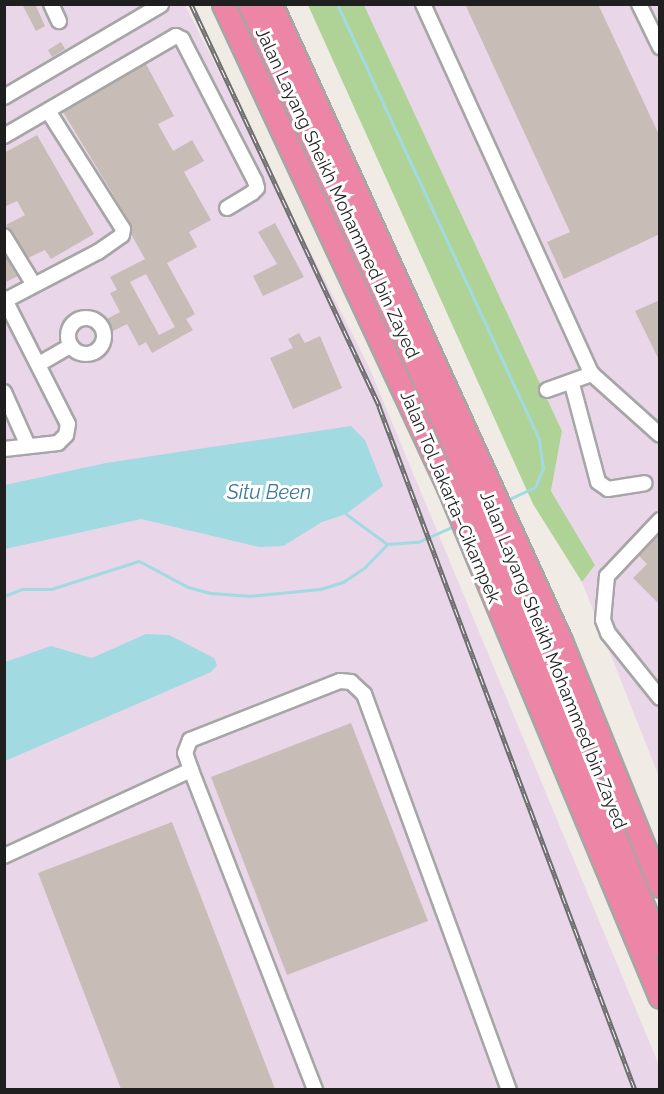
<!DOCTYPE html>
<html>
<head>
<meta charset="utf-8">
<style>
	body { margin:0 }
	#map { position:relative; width:664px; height:1094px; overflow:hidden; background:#f0ebe4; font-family:Raleway,sans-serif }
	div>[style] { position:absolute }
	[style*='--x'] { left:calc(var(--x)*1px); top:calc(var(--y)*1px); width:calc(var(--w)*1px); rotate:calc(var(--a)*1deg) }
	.industrial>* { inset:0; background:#ead6e9 }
	.forest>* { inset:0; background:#afd396 }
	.water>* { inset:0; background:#a1dae1 }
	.stream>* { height:3px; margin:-1.5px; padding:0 1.5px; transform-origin:1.5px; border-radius:1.5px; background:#a1dae1 }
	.building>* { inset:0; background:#c8bcb7 }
	.roads { filter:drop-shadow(2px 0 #a6a6a6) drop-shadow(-2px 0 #a6a6a6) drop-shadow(0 2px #a6a6a6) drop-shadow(0 -2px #a6a6a6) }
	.minor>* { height:14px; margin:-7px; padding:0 7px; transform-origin:7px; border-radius:7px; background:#fff }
	.minor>.ring { margin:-7px; padding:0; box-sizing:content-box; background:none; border:14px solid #fff; border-radius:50% }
	.highway>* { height:21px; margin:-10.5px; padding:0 10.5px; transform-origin:10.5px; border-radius:10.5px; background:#ed86a6 }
	.rail>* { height:5px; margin-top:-2.5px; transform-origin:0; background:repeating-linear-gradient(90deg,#fff 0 9px,#6d6d6d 0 18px); box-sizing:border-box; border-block:2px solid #6d6d6d }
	span { translate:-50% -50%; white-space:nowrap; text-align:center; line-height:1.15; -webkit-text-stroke:6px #fff; paint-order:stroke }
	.street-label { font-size:18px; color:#1f1f1f }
	.water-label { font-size:20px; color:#3c799d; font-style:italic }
	.frame { position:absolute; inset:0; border:6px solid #1f1f1f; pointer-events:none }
</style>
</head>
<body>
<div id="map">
	<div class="industrial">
		<i style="clip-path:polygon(5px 5px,185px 5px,369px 367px,659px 1065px,659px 1089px,5px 1090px)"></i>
		<i style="clip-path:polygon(364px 5px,659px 5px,659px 777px,582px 582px,595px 565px,551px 491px,562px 431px)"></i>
	</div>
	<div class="forest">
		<i style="clip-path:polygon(308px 5px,364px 5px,562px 431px,551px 491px,595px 565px,582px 582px,533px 504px)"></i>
	</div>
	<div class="water">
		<i style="clip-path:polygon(351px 426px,365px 440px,383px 486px,346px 514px,322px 522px,283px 546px,259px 547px,141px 519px,5px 549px,5px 485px,106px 463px)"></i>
		<i style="clip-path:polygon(146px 634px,169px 635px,214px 658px,217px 665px,211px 672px,5px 761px,5px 662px,51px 646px,92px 658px)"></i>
	</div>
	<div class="stream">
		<i style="--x:337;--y:4;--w:481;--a:65.1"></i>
		<i style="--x:539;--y:440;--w:28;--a:82"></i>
		<i style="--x:543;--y:468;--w:21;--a:113"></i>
		<i style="--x:535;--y:487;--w:33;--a:155"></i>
		<i style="--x:346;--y:514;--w:51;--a:36.2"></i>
		<i style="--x:4;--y:596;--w:19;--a:-21"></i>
		<i style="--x:22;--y:589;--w:29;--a:0"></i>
		<i style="--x:51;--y:589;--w:92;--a:-17.7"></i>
		<i style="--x:139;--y:561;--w:55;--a:28"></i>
		<i style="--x:188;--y:587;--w:23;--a:15"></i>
		<i style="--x:210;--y:593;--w:39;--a:4"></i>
		<i style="--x:249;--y:596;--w:71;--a:-5.6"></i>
		<i style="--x:320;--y:589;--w:24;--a:-17"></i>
		<i style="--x:343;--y:582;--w:27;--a:-34"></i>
		<i style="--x:365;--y:567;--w:32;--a:-46"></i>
		<i style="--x:387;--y:544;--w:31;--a:-4"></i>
		<i style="--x:418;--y:542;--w:42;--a:-24.1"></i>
	</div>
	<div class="building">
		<i style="clip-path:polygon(22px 4px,35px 4px,45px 26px,36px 31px)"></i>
		<i style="clip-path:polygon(465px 4px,598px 4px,660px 137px,660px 234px,564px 279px,547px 242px,570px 232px)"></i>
		<i style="clip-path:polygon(61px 42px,65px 49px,52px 57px,48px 50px)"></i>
		<i style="clip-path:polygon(evenodd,146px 64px,174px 116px,158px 124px,173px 151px,192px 140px,204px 161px,184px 172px,211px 220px,189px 232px,197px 247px,167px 263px,195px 314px,186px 319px,193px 330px,152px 353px,146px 342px,139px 346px,127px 324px,109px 333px,103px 321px,120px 312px,110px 293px,117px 290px,110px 277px,145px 259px,131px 234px,131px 224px,63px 112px,146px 64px,146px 274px,175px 327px,159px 335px,130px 282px,146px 274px)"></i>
		<i style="clip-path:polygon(37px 135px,94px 234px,51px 259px,45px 250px,28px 258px,6px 225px,25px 215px,17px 201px,4px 207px,4px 153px)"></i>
		<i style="clip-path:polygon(275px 223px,304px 277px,263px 296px,253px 276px,277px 264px,258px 232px)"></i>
		<i style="clip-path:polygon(4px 254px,18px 276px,4px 283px)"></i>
		<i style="clip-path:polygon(660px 300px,660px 362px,635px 311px)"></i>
		<i style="clip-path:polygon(299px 333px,305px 343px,320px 336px,342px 388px,293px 409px,270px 358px,293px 348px,288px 339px)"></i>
		<i style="clip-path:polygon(660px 534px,660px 605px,633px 578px,647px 564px,639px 556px)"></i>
		<i style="clip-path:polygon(351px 723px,428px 921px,287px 975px,211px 777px)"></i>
		<i style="clip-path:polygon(172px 822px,275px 1089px,121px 1089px,38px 873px)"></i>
	</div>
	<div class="roads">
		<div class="minor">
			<i style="--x:51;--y:4;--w:19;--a:65"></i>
			<i style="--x:423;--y:4;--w:407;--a:65.5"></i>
			<i style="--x:592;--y:374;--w:91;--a:41.9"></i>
			<i style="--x:639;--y:4;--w:48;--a:64"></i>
			<i style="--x:4;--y:97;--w:182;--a:-30.4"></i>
			<i style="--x:4;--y:136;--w:199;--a:-30.2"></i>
			<i style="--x:176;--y:36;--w:7;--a:27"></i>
			<i style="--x:182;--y:39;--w:160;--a:62.8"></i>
			<i style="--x:255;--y:181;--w:7;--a:74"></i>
			<i style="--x:257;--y:188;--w:7;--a:135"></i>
			<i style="--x:252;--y:193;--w:29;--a:149"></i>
			<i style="--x:4;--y:236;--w:57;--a:58.5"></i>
			<i style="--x:4;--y:298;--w:141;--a:63.1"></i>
			<i style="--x:68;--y:424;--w:11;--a:100"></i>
			<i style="--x:66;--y:435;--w:11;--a:135"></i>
			<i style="--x:58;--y:443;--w:54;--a:173.7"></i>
			<i style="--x:6;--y:300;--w:104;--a:-27.6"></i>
			<i style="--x:98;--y:252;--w:29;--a:-35"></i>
			<i style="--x:122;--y:235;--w:6;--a:-81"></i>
			<i style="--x:123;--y:229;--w:140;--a:-122.4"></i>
			<i class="ring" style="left:68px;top:318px;width:22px;height:22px"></i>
			<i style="--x:39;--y:364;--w:36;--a:-30"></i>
			<i style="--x:572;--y:384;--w:101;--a:75.1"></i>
			<i style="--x:598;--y:482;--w:12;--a:35"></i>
			<i style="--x:608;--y:489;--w:37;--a:-9"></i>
			<i style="--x:547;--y:390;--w:48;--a:-19.6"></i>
			<i style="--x:4;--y:392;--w:59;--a:66"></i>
			<i style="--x:660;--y:520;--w:77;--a:133.4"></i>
			<i style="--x:607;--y:576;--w:44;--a:95.2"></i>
			<i style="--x:603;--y:620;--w:14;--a:69"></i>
			<i style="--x:608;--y:633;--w:83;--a:51.3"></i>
			<i style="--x:191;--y:770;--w:343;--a:68.8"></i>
			<i style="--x:4;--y:856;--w:206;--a:-24.7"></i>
			<i style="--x:191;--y:770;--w:18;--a:-109"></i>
			<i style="--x:185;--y:753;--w:14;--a:-69"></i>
			<i style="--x:190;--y:740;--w:161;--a:-21.5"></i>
			<i style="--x:340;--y:681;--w:11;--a:5"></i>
			<i style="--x:351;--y:682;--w:18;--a:43"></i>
			<i style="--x:364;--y:694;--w:422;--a:69.9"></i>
		</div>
		<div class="highway">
			<i style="--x:223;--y:4;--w:533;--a:65.02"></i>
			<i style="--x:448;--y:487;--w:552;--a:67.43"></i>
			<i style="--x:249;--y:4;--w:492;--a:65.1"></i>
			<i style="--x:456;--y:450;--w:537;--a:67.68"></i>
			<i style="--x:271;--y:4;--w:700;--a:65.52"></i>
			<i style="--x:561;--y:641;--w:264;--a:68"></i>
		</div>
	</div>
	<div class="rail">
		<i style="--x:191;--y:4;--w:444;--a:64.9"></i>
		<i style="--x:379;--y:406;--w:730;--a:69.48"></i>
	</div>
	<div class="street-label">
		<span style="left:337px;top:193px;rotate:65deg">Jalan Layang Sheikh Mohammed bin Zayed</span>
		<span style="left:450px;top:497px;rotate:67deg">Jalan Tol Jakarta–Cikampek</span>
		<span style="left:553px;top:660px;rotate:68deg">Jalan Layang Sheikh Mohammed bin Zayed</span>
	</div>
	<div class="water-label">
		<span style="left:269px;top:492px">Situ Been</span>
	</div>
	<div class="frame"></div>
</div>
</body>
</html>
